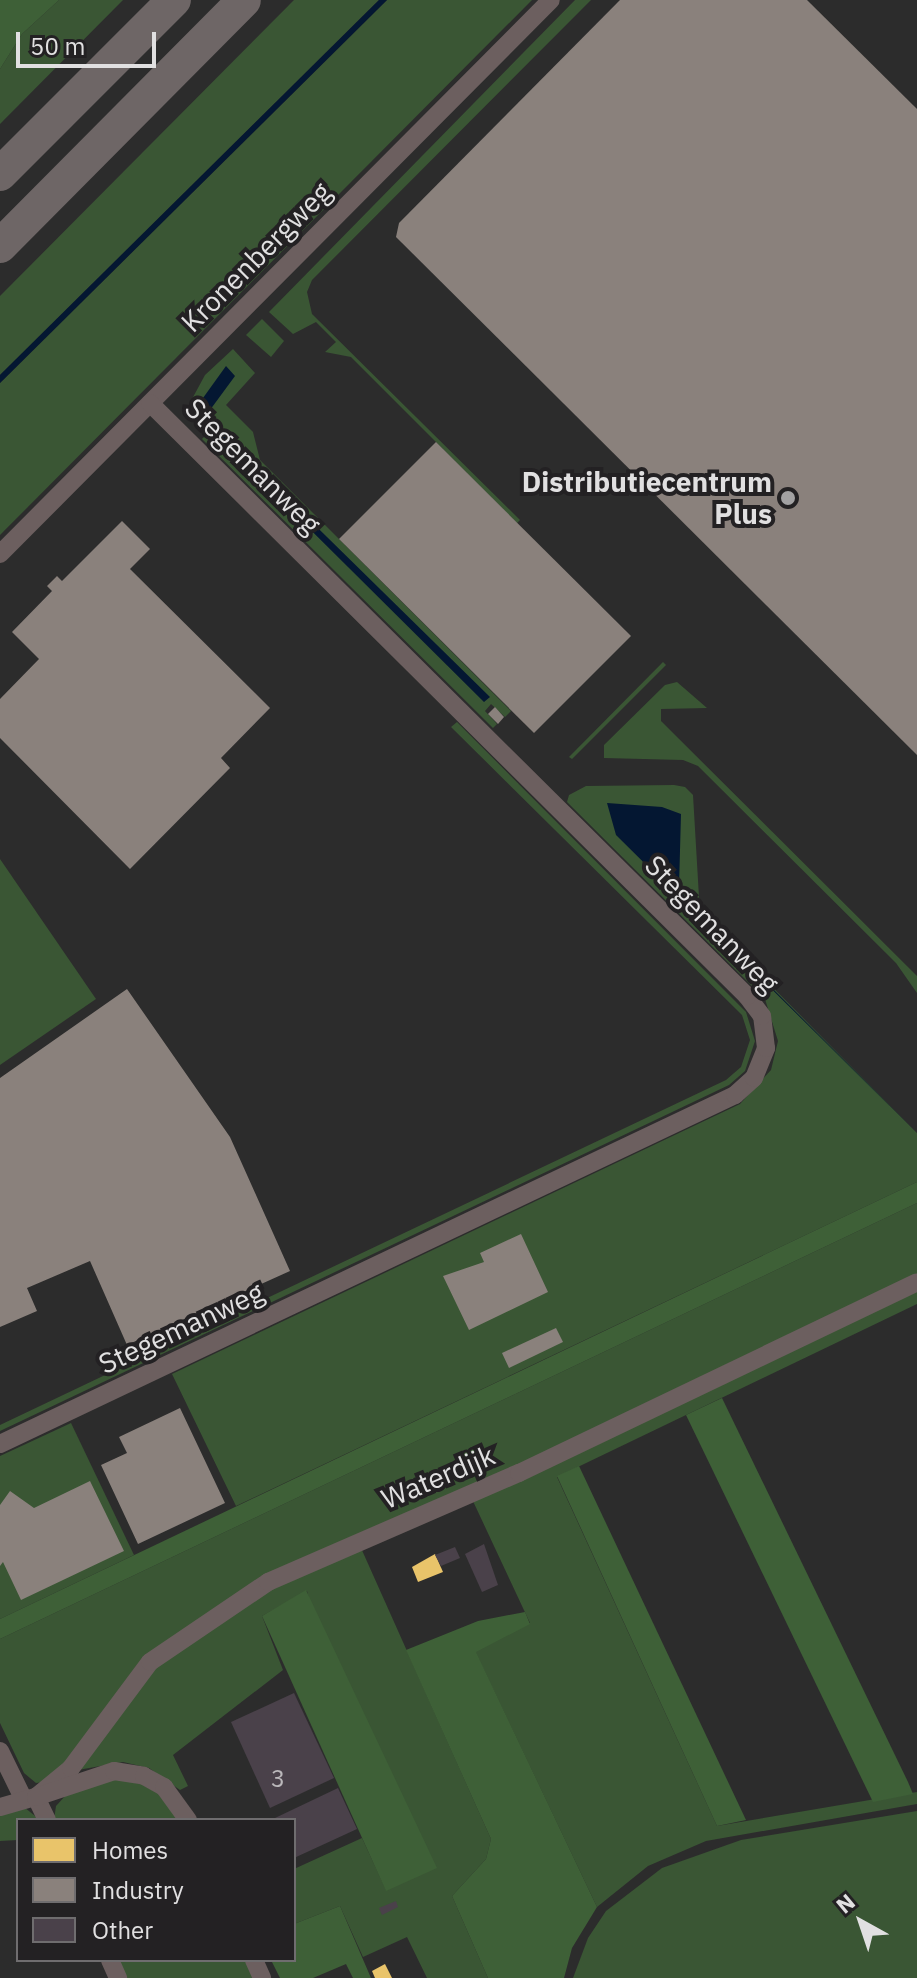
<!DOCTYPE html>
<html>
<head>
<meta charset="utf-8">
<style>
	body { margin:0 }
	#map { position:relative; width:917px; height:1978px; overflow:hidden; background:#2c2c2c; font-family:"IBM Plex Sans",sans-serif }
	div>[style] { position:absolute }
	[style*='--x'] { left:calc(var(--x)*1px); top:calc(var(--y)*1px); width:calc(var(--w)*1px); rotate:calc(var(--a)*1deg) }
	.green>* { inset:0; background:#3a5634 }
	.forest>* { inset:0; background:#3e6037 }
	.water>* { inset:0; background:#041732 }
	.homes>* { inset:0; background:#e9c46a }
	.industry>* { inset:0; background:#8a817c }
	.building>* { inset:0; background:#4a414a }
	.minor>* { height:18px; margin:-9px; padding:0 9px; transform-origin:9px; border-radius:9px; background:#6c5f5f }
	.motorway>* { height:34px; margin:-17px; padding:0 17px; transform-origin:17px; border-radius:17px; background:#6e6666 }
	.dots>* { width:22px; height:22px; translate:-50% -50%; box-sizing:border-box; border:4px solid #232123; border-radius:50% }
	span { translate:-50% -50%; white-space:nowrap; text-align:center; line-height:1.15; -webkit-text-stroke:8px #232123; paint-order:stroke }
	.number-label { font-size:24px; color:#bbb8bb }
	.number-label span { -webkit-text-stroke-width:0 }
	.street-label { font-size:28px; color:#e1e0e1 }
	.poi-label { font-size:28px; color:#e1e0e1; font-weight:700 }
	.right { translate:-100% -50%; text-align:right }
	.legend { position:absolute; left:16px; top:1818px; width:280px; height:144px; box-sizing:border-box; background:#232123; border:2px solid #6f6d6f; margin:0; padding:10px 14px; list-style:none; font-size:24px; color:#e1e0e1 }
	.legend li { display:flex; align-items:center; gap:16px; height:40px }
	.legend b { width:40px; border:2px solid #6f6d6f }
	.north { position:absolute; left:821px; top:1882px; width:80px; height:80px; -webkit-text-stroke:6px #232123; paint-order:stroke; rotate:320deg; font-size:22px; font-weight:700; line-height:32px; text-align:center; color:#e1e0e1 }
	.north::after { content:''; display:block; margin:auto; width:28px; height:36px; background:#e1e0e1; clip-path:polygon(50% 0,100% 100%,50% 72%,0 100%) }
	.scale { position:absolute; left:16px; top:32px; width:140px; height:36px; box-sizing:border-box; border:4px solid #e1e0e1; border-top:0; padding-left:10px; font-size:24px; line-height:28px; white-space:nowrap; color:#e1e0e1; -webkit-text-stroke:6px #232123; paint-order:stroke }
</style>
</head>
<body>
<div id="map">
	<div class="green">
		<i style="clip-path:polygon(59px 0,123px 0,0 124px,0 69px,22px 34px)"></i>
		<i style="clip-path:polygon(294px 0,379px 0,0 375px,0 296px)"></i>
		<i style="clip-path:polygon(387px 0,532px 0,0 535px,0 383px)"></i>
		<i style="clip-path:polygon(575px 0,591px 0,312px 280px,307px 292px,312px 314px,520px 520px,517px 523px,351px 357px,325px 352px,336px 342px,316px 322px,293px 334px,269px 312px)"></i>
		<i style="clip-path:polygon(262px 319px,284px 341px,271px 357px,246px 335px)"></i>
		<i style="clip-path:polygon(233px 349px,255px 373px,226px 405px,253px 432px,260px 460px,511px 711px,505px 717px,491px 704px,485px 711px,497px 724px,493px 728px,202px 439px,206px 435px,196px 424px,192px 399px,205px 375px)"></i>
		<i style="clip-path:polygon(663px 662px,666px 665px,572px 759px,569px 757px)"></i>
		<i style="clip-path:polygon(677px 682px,707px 708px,661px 709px,661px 721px,917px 976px,917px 993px,896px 963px,698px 766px,683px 760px,604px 758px,604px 745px,665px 685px)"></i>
		<i style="clip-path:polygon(457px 722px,746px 1012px,755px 1041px,745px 1071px,729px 1085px,0 1431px,0 1425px,726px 1080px,741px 1067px,750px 1040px,742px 1015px,451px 727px)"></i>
		<i style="clip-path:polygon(586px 786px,674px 785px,685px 787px,693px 795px,700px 914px,917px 1133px,917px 1182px,236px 1506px,172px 1374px,740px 1104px,771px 1070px,778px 1041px,765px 999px,567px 802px,569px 795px)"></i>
		<i style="clip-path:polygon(0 859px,96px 999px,0 1065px)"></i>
		<i style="clip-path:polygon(917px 1203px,917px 1275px,197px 1622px,85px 1747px,44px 1782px,36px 1783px,24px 1773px,0 1723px,0 1639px)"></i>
		<i style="clip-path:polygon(917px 1286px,917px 1304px,557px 1477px,717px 1826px,917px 1792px,917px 1804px,706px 1841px,648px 1866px,597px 1907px,475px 1651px,530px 1623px,472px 1499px)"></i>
		<i style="clip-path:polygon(71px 1423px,134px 1555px,0 1619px,0 1456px)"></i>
		<i style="clip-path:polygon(361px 1548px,491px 1839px,486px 1859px,452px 1896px,488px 1978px,427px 1978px,407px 1937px,363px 1957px,340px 1906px,294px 1924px,294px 1869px,362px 1838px,386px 1890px,307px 1591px,262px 1616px,283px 1670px,173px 1755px,188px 1786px,180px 1790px,149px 1768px,123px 1762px,78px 1770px,139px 1679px,251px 1598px)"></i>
		<i style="clip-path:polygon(114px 1779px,141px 1784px,159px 1794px,178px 1820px,54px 1820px,56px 1806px,66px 1795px)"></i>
		<i style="clip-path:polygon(24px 1807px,40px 1820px,18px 1820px,18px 1840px,0 1841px,0 1813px)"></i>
		<i style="clip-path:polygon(917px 1811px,917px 1978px,573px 1978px,588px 1938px,606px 1911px,662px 1868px,741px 1840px)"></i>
		<i style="clip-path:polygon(117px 1960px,246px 1960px,254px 1978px,125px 1978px)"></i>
	</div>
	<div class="forest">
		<i style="clip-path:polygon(0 0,59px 0,22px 34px,0 69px)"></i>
		<i style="clip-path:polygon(917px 1182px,917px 1203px,0 1639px,0 1619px)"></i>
		<i style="clip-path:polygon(722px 1398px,908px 1782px,913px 1794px,873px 1802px,686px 1415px)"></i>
		<i style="clip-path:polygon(579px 1466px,746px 1820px,717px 1826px,557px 1476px)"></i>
		<i style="clip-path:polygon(306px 1590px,437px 1868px,386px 1891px,262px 1616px)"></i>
		<i style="clip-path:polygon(525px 1612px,530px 1624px,476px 1652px,597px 1907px,572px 1948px,564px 1978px,488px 1978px,452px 1896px,486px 1859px,491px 1839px,406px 1650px,478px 1621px)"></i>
		<i style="clip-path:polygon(340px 1906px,371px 1978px,353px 1978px,346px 1964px,313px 1978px,280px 1978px,271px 1960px,294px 1960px,294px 1924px)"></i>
	</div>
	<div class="water">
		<i style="clip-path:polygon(379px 0,387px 0,0 383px,0 375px)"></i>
		<i style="clip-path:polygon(226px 366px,235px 376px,210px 410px,218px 430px,490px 697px,484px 702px,211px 431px,203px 398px)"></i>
		<i style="clip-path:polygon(607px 803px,662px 807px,681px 814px,679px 887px,690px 906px,917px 1133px,616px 835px)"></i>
	</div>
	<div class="homes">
		<i style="clip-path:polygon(435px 1554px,443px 1572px,418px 1582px,412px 1567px)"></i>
		<i style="clip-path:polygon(385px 1964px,392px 1978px,375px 1978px,372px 1971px)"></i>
	</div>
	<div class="industry">
		<i style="clip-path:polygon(620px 0,807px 0,917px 109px,917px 755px,396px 237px,399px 223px)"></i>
		<i style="clip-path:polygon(436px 442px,631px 636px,534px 733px,339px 539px)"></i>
		<i style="clip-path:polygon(122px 521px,150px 549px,130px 569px,270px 708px,221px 758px,230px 768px,130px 869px,0 738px,0 699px,39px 659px,12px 632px,52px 591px,47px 586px,57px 576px,62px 581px)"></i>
		<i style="clip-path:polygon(495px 707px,504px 717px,498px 724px,488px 714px)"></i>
		<i style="clip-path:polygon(127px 989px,230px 1137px,290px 1271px,127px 1345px,90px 1261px,27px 1288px,37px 1311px,0 1327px,0 1078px)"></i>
		<i style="clip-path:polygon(521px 1234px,548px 1292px,469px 1330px,443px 1276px,484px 1262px,480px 1253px)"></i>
		<i style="clip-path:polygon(556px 1328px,563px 1342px,509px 1368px,502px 1353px)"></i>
		<i style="clip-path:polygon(180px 1408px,225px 1503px,138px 1544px,101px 1465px,127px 1453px,119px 1437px)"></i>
		<i style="clip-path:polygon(90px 1481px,124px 1551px,21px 1600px,3px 1562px,0 1566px,0 1505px,10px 1491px,34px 1508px)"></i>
	</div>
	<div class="building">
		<i style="clip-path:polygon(484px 1544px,498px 1585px,482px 1592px,465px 1554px)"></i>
		<i style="clip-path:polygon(455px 1547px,460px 1558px,441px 1566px,435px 1555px)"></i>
		<i style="clip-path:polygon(294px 1693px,334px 1778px,270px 1808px,231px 1722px)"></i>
		<i style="clip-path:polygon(338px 1788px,357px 1829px,294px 1858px,294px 1820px,275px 1818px)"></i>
		<i style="clip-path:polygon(396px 1901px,398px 1907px,382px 1915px,379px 1908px)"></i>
	</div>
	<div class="minor">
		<i style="--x:0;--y:554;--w:781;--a:-45.16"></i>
		<i style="--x:0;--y:1444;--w:814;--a:-25.4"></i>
		<i style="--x:735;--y:1095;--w:25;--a:-42"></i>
		<i style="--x:754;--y:1078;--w:32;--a:-68"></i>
		<i style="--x:766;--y:1048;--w:32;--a:-97"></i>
		<i style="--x:762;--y:1016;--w:25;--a:-127"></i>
		<i style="--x:747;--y:996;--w:841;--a:-135.19"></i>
		<i style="--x:0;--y:1751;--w:52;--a:63.9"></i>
		<i style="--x:0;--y:1807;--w:37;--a:-16"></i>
		<i style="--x:36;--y:1797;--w:45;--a:-39.6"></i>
		<i style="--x:71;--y:1768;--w:132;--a:-53.3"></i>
		<i style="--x:150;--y:1662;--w:143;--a:-34.1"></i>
		<i style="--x:268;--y:1582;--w:274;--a:-23.5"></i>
		<i style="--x:519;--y:1473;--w:441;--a:-25.6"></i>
		<i style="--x:47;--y:1820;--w:25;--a:-116"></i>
		<i style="--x:36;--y:1797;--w:82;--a:-18.4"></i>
		<i style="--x:114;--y:1771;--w:30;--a:9"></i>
		<i style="--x:144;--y:1776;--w:23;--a:29"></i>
		<i style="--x:164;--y:1787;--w:41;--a:54"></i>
		<i style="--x:110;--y:1960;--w:20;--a:66"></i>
		<i style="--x:254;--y:1960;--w:20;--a:66"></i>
	</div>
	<div class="motorway">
		<i style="--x:0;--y:174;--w:246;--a:-45"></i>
		<i style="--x:0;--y:246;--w:346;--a:-45.2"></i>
	</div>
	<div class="dots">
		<i style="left:788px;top:498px;background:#a2a1a2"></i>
	</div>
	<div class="number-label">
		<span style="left:278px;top:1779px">3</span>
	</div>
	<div class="street-label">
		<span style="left:256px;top:257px;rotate:-45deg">Kronenbergweg</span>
		<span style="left:253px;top:466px;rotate:45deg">Stegemanweg</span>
		<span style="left:712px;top:924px;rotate:46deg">Stegemanweg</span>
		<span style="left:181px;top:1328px;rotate:-25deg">Stegemanweg</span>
		<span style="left:438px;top:1477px;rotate:-23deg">Waterdijk</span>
	</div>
	<div class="poi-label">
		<span class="right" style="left:772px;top:498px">Distributiecentrum<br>Plus</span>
	</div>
	<ul class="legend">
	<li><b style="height:22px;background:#e9c46a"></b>Homes</li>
	<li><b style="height:22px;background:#8a817c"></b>Industry</li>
	<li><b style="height:22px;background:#4a414a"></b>Other</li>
	</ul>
	<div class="north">N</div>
	<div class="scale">50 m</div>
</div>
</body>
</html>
